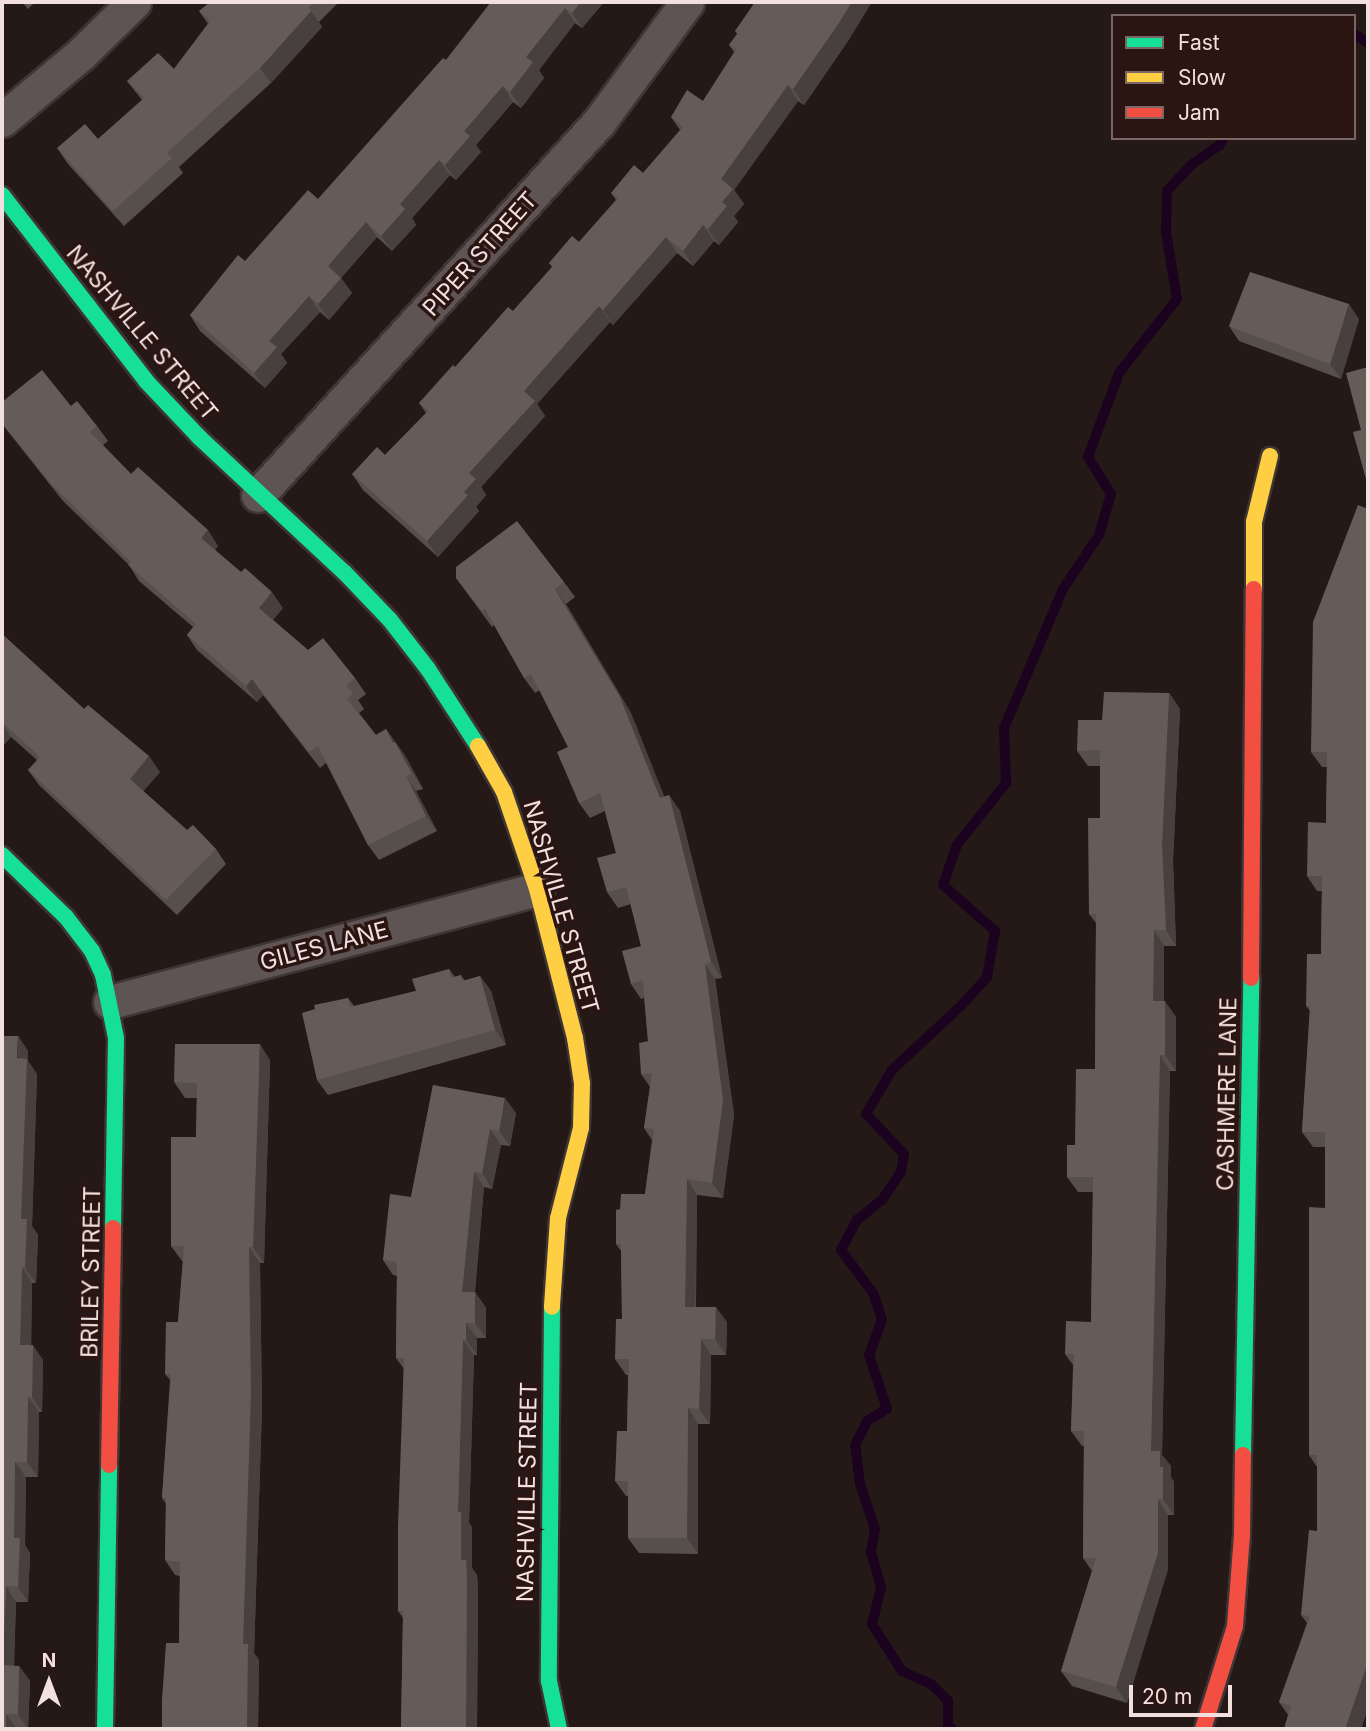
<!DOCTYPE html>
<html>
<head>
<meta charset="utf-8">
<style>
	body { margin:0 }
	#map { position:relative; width:1370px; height:1731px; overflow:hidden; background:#251918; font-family:Inter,sans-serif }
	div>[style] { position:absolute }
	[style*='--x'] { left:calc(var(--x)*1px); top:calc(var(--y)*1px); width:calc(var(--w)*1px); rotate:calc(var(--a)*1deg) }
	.stream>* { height:10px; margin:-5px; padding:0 5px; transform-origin:5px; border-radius:5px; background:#1b021f }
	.roads { filter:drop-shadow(2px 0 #3e3534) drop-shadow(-2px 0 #3e3534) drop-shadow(0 2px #3e3534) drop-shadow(0 -2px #3e3534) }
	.street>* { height:33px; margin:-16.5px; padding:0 16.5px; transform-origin:16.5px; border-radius:16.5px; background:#5f5454 }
	.fast>* { height:16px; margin:-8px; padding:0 8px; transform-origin:8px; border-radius:8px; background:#16e098 }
	.slow>* { height:16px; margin:-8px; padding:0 8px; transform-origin:8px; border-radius:8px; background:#ffcf43 }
	.jam>* { height:16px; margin:-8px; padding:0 8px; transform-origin:8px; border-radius:8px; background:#f24e42 }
	.wall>* { inset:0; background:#574f4c }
	.shaded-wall>* { inset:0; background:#47403e }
	.building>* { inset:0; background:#655c58 }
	span { translate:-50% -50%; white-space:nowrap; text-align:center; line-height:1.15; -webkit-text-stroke:7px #2b1512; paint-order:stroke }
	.street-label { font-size:23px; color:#f1e0de }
	.frame { position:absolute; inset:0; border:4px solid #f1e0de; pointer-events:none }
	.legend { position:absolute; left:1111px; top:14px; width:245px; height:126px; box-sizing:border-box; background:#2b1512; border:2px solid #7a6664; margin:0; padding:9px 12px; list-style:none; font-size:21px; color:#f1e0de }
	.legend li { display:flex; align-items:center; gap:14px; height:35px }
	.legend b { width:35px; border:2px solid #7a6664 }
	.north { position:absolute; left:14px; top:1647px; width:70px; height:70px; -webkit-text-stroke:5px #2b1512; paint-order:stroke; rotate:0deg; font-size:19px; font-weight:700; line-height:28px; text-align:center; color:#f1e0de }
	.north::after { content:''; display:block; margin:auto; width:24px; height:32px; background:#f1e0de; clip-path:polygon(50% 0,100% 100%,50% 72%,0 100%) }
	.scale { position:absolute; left:1129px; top:1685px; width:103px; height:32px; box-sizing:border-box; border:4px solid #f1e0de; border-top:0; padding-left:9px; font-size:21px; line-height:24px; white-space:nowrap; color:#f1e0de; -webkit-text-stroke:5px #2b1512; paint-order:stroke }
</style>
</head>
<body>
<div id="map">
	<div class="stream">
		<i style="--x:1354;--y:34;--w:17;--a:33"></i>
		<i style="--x:952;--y:1729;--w:5;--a:-143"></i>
		<i style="--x:948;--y:1726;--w:25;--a:-90"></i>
		<i style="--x:948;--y:1701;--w:24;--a:-135"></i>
		<i style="--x:931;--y:1684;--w:32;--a:-156"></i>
		<i style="--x:902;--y:1671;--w:56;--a:-122.6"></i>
		<i style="--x:872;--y:1624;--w:38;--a:-76"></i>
		<i style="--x:881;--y:1587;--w:37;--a:-106"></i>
		<i style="--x:871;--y:1551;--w:22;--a:-80"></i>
		<i style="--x:875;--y:1529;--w:47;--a:-108.4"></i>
		<i style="--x:860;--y:1484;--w:39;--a:-97"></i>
		<i style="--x:855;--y:1445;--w:27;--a:-63"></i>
		<i style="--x:867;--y:1421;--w:23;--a:-31"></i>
		<i style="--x:887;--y:1409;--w:57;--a:-108.4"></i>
		<i style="--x:869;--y:1355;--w:37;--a:-70"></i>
		<i style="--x:882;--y:1320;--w:28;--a:-108"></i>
		<i style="--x:873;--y:1293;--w:54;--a:-126.7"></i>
		<i style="--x:841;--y:1250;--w:34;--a:-62"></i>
		<i style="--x:857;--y:1220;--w:32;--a:-39"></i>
		<i style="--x:882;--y:1200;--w:34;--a:-56"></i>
		<i style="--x:901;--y:1172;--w:18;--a:-81"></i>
		<i style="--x:904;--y:1154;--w:55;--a:-133.5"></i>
		<i style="--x:866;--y:1114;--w:51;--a:-59.4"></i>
		<i style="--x:892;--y:1070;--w:96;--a:-42.9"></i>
		<i style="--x:962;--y:1005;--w:38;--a:-48"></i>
		<i style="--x:987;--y:977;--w:47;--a:-80.1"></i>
		<i style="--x:995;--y:931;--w:69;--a:-138.5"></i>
		<i style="--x:943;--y:885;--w:42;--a:-70.7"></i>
		<i style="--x:957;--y:845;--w:79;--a:-51.7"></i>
		<i style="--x:1006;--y:783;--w:55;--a:-92.1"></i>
		<i style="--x:1004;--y:728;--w:151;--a:-67"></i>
		<i style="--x:1063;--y:589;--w:65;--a:-56.3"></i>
		<i style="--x:1099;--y:535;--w:43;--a:-73.7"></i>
		<i style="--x:1111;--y:494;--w:44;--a:-121.9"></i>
		<i style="--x:1088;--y:457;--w:90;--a:-69.7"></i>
		<i style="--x:1119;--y:373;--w:94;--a:-51.9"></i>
		<i style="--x:1177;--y:299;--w:68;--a:-99.3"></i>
		<i style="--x:1166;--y:232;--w:41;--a:-88.6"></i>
		<i style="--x:1167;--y:191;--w:35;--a:-47"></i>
		<i style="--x:1191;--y:165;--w:35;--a:-35"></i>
		<i style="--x:1220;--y:145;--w:8;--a:-60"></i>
	</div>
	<div class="roads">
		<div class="street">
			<i style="--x:2;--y:120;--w:104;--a:-39.9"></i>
			<i style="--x:82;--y:53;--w:73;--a:-44.4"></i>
			<i style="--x:258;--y:495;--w:505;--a:-47.57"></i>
			<i style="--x:599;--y:122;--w:149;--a:-53.7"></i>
			<i style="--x:110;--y:1002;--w:442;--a:-14.8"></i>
		</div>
		<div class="fast">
			<i style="--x:2;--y:195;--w:237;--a:52.2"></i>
			<i style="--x:147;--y:382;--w:76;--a:46.6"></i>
			<i style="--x:199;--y:437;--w:198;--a:43"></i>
			<i style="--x:344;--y:572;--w:66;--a:46.2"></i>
			<i style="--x:390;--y:620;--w:62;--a:52.2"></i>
			<i style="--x:428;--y:669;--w:92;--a:57"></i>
			<i style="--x:2;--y:855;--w:89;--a:44.1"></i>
			<i style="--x:66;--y:917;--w:43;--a:52.6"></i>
			<i style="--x:92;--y:951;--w:26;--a:65"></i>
			<i style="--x:103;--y:975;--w:64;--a:78.3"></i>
			<i style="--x:116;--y:1038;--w:190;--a:90.9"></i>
			<i style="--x:552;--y:1307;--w:374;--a:90.5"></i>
			<i style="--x:549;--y:1681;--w:49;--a:78.2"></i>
			<i style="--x:1243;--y:1455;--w:477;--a:-89"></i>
			<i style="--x:105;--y:1729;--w:264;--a:-89.1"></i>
		</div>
		<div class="slow">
			<i style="--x:1254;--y:589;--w:67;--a:-90"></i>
			<i style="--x:1254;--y:522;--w:68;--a:-76.4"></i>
			<i style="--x:478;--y:746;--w:53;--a:60.5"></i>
			<i style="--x:504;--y:792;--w:102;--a:71.2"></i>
			<i style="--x:537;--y:889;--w:154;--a:75.7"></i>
			<i style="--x:575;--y:1038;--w:46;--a:81.2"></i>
			<i style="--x:582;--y:1083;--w:45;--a:91.3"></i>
			<i style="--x:581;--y:1128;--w:93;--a:104.3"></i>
			<i style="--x:558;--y:1218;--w:89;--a:93.9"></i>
		</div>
		<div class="jam">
			<i style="--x:1251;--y:978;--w:389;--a:-89.6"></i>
			<i style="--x:109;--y:1465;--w:237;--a:-89"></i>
			<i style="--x:1203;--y:1729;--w:108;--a:-72.7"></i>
			<i style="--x:1235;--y:1626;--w:92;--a:-85.6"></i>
			<i style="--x:1242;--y:1534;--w:79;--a:-89.3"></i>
		</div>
	</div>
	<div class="wall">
		<i style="clip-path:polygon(22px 2px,35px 2px,28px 9px)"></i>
		<i style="clip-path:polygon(239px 2px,339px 2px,319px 22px,322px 27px,271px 83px,179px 167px,183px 173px,124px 226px,68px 164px,57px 148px,98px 139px,142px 100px,127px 81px,174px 69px,208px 24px,199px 11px,237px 3px)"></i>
		<i style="clip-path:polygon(491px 2px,604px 2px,582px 28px,575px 23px,539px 70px,544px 78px,521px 108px,513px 102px,476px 145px,481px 152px,456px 180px,450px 175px,412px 218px,416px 225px,392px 251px,377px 237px,341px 278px,352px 293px,329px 320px,320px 312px,281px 354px,287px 363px,265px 388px,200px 331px,190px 315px,245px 261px,318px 199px,446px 60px)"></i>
		<i style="clip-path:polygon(758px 4px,850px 38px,804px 105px,798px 101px,734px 190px,744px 204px,734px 216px,738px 222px,719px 245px,714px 241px,693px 266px,677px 253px,613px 325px,610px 322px,537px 404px,545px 416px,481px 487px,486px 495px,476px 507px,479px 511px,438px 557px,363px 490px,352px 474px,385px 455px,426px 413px,419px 403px,513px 311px,552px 267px,549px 263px,579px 242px,616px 200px,611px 193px,643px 173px,680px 130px,671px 117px,703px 101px,734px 52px,729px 45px,737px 34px,735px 31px)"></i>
		<i style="clip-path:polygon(1359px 319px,1341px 379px,1239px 341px,1229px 326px)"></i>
		<i style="clip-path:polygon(2px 402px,71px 406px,97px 426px,108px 441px,103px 445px,131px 474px,218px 546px,215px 550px,283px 608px,273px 620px,308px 650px,355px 678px,366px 694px,358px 700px,364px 709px,359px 713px,376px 735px,386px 729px,406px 757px,423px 789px,416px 791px,437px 831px,379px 860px,368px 845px,326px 763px,320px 768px,263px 695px,257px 702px,197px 650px,187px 635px,193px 627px,139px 581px,129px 565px,63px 501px,2px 424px)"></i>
		<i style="clip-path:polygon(1368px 509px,1368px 1708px,1361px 1729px,1284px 1729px,1288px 1715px,1279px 1702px,1307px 1623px,1301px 1615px,1317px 1531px,1317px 1467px,1309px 1455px,1325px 1208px,1325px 1147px,1313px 1147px,1302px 1132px,1310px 1011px,1306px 1006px,1321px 954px,1322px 891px,1317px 891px,1307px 876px,1326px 823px,1327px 767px,1322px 767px,1311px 752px)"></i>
		<i style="clip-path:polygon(456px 578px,564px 582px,575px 597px,566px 604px,631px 713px,664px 797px,669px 795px,680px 811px,722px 978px,715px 979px,734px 1115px,723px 1198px,697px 1195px,696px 1307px,727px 1322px,726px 1355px,711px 1355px,710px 1424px,698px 1424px,698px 1554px,639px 1553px,628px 1538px,628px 1496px,626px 1496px,615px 1481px,627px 1431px,628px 1375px,626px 1375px,615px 1359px,622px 1319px,621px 1251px,616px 1244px,620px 1209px,645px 1194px,652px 1140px,644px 1128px,650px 1087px,641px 1074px,648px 1041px,644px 998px,641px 999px,631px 984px,641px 946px,631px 904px,618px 908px,607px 892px,616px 853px,605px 811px,590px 818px,579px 803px,568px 747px,540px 690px,535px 693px,524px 678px,494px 625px,492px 627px)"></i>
		<i style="clip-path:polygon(2px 634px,84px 709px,160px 772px,143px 791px,187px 830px,216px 849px,226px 864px,177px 915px,39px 785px,28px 770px,37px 760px,11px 737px,2px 747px)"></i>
		<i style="clip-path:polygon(1169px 693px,1180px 709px,1173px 861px,1176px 946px,1164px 946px,1164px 1001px,1176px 1017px,1176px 1071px,1170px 1071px,1162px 1455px,1171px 1466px,1171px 1477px,1174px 1482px,1174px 1515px,1168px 1515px,1168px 1569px,1127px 1703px,1072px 1686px,1061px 1671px,1092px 1571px,1083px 1558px,1084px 1446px,1082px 1446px,1071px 1431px,1073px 1365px,1065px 1354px,1091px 1322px,1093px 1192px,1078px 1192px,1067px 1177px,1095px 1069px,1096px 923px,1089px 914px,1100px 818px,1100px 766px,1088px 766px,1077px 751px,1102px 720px)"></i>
		<i style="clip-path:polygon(449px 969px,455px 977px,461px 975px,465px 981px,480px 976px,491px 991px,506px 1045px,328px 1095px,317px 1080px,315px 1009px,348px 998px,354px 1006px,416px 991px)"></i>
		<i style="clip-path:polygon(18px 1036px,28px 1051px,28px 1061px,37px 1074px,32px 1226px,38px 1235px,36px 1283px,32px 1283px,31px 1345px,43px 1360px,42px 1412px,39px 1412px,38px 1477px,26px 1477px,25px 1545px,30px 1553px,28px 1602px,16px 1602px,14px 1666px,19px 1666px,30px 1681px,28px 1729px,2px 1729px)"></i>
		<i style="clip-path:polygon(270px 1060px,264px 1263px,260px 1263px,262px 1408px,254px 1653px,259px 1660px,258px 1729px,162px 1729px,179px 1643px,180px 1576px,175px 1575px,165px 1560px,166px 1504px,162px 1498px,170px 1380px,165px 1374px,178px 1322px,183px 1261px,182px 1261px,171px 1246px,196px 1137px,197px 1098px,185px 1098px,174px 1082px)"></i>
		<i style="clip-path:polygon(433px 1085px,516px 1113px,510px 1146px,501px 1145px,492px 1189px,484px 1187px,475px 1292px,486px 1308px,486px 1338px,477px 1338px,477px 1355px,474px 1355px,469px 1523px,472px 1527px,472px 1568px,477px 1575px,478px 1592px,477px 1729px,401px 1729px,403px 1618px,398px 1611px,404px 1369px,396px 1358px,397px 1276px,393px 1275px,383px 1260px,411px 1197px)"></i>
	</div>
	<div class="shaded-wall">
		<i style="clip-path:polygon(581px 2px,604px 2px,582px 28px,572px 13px)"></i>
		<i style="clip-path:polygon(852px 2px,872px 2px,850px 38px,804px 105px,793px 89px)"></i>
		<i style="clip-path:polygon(565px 8px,575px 23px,539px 70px,544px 78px,521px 108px,510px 92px,526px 57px)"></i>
		<i style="clip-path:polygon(311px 11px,322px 27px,271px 83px,260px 68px)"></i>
		<i style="clip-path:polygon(788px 85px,798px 101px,734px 190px,744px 204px,734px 216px,738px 222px,719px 245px,708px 229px,722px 202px,721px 179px)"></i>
		<i style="clip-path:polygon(503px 86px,513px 102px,476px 145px,481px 152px,456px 180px,445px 165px,464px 131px)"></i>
		<i style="clip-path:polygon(439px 160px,450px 175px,412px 218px,416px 225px,392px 251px,381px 236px,400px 204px)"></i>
		<i style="clip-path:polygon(366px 222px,377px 237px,338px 281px,328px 266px)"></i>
		<i style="clip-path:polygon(703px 225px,714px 241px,693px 266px,683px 251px)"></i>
		<i style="clip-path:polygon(666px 237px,677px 253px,613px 325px,603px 310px)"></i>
		<i style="clip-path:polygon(341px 278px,352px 293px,329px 320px,318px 304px)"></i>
		<i style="clip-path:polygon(309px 296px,320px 312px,281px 354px,287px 363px,265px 388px,254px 373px,269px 341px)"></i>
		<i style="clip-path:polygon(1349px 304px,1359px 319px,1341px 379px,1330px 364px)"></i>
		<i style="clip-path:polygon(599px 306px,610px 322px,537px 404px,545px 416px,481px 487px,486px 495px,476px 507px,479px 511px,438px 557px,427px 541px,464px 492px,469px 473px,524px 391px)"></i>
		<i style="clip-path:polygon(208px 530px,218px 546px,212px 553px,201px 538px)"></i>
		<i style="clip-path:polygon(555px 589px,566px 604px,631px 713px,671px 813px,660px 798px)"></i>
		<i style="clip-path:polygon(272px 592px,283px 608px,270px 623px,259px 608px)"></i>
		<i style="clip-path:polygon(252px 679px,263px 695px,257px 702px,246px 686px)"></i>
		<i style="clip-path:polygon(1169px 693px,1180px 709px,1173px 861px,1176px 946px,1166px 930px,1162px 845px)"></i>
		<i style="clip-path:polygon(2px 723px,11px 737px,2px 747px)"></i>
		<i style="clip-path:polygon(386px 729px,406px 757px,423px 789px,393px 743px)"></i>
		<i style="clip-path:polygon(149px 756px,160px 772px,141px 794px,130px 779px)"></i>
		<i style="clip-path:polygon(406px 776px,416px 791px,437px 831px,426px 816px)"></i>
		<i style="clip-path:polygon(669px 795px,680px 811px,722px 978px,711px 962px)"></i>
		<i style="clip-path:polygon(1154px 930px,1164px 946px,1164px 1017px,1153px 1001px)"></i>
		<i style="clip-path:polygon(705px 964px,715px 979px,734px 1115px,723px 1198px,712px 1183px)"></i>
		<i style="clip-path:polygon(480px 976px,491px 991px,506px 1045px,495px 1030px)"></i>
		<i style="clip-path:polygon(1165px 1001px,1176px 1017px,1176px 1071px,1165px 1055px)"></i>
		<i style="clip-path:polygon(18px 1036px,28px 1051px,28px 1061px,37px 1074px,32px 1226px,38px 1235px,36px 1283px,25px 1268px,21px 1219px)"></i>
		<i style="clip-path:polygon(260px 1044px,270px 1060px,264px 1263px,253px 1247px)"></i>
		<i style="clip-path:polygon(1160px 1055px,1170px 1071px,1162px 1455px,1171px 1466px,1171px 1477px,1174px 1482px,1174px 1515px,1163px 1499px,1151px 1451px)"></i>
		<i style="clip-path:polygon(505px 1098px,516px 1113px,510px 1146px,499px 1131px)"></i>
		<i style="clip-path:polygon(490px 1129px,501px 1145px,492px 1189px,482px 1173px)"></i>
		<i style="clip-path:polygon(474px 1172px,484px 1187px,473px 1307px,462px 1292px)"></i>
		<i style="clip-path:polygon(687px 1179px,697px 1195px,695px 1322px,685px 1307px)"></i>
		<i style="clip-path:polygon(249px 1247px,260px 1263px,262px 1408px,254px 1653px,259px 1660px,258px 1729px,247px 1729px,243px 1644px)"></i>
		<i style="clip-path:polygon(22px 1267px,32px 1283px,31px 1360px,20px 1345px)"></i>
		<i style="clip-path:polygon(475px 1292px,486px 1308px,486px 1338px,475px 1323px)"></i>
		<i style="clip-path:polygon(716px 1307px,727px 1322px,726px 1355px,715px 1339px)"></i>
		<i style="clip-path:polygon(466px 1323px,477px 1338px,477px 1355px,466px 1340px)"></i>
		<i style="clip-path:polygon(701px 1339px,711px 1355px,710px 1424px,699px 1409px)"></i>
		<i style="clip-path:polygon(463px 1340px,474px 1355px,469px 1523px,472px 1527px,472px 1568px,477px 1575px,478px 1592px,477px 1729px,466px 1729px,461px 1560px,458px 1512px)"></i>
		<i style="clip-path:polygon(33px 1345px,43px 1360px,42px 1412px,32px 1397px)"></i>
		<i style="clip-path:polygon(28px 1397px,39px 1412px,38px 1477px,27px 1462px)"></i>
		<i style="clip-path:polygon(688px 1408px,698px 1424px,698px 1554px,687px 1538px)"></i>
		<i style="clip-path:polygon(15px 1462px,26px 1477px,25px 1545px,30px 1553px,28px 1602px,18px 1587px,14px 1538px)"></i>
		<i style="clip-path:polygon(1158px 1499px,1168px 1515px,1168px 1569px,1127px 1703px,1116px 1687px)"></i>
		<i style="clip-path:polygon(6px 1586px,16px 1602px,13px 1681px,3px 1665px)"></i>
		<i style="clip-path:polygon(1368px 1662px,1368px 1708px,1361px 1729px,1345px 1729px)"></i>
		<i style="clip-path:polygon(19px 1666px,30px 1681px,28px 1729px,18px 1714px)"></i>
		<i style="clip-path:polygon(6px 1714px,17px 1729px,6px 1729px)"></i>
	</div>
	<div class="building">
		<i style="clip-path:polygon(210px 2px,235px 2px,237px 4px,239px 2px,314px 2px,308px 8px,311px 11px,260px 68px,167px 153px,172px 158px,113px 211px,57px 148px,85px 124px,98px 139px,144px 98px,127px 81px,158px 53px,174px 69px,210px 21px,199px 11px)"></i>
		<i style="clip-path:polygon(491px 2px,581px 2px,572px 13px,565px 8px,526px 57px,533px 62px,510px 92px,503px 86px,464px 131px,470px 136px,445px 165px,439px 160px,400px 204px,405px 209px,381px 236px,366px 222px,328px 266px,341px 278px,318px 304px,309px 296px,269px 341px,277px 347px,254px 373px,190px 315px,238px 255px,245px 261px,308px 190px,318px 199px,443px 58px,446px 60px)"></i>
		<i style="clip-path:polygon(755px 2px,758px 4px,760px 2px,852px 2px,839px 23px,793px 89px,788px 85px,721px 179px,733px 189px,722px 202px,727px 206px,708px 229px,703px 225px,683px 251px,666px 237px,603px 310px,599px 306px,524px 391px,535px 401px,469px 473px,476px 479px,464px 492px,468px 495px,427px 541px,352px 474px,377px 447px,385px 455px,428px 411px,419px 403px,453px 365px,455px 367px,508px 307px,513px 311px,553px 266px,549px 263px,572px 236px,579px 242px,618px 198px,611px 193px,634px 165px,643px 173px,683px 127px,671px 117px,687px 90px,703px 101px,736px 50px,729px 45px,738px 33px,735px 31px)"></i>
		<i style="clip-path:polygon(1250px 272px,1349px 304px,1330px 364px,1229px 326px)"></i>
		<i style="clip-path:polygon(1368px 367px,1368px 479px,1366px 479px,1353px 432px,1361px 430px,1346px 373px)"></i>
		<i style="clip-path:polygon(42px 370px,71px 406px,77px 401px,97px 426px,90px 432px,131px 474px,138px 467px,208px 530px,201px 538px,241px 572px,245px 568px,272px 592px,259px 608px,308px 650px,323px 638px,355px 678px,346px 685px,353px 693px,347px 699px,376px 735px,386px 729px,393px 743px,395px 742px,412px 774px,406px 776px,426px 816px,368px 845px,318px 746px,309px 752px,252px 679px,246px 686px,187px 635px,196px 624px,128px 565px,131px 562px,52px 485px,2px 423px,2px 402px)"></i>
		<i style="clip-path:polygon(1358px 505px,1368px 509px,1368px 1662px,1345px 1729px,1284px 1729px,1291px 1706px,1279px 1702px,1310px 1616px,1301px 1615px,1309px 1530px,1317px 1531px,1317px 1455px,1309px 1455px,1309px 1207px,1325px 1208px,1325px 1132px,1302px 1132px,1310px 1006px,1306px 1006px,1307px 954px,1321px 954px,1322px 876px,1307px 876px,1308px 822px,1326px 823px,1327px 752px,1311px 752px,1313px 622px)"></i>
		<i style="clip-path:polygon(517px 521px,564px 582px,555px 589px,620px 697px,660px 798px,669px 795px,711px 962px,705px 964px,723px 1100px,712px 1183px,687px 1179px,685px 1307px,716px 1307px,715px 1339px,701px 1339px,699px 1409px,688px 1408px,687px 1538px,628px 1538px,628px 1481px,615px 1481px,617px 1431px,627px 1431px,629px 1359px,615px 1359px,616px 1319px,622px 1319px,621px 1244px,616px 1244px,616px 1210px,620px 1209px,621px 1194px,645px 1194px,654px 1129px,644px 1128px,652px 1073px,641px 1074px,639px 1043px,648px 1041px,643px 980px,631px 984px,622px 951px,641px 946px,626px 887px,607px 892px,597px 858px,616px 853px,600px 793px,579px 803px,557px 752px,568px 747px,531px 674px,524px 678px,485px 609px,482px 611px,456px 578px,456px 567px)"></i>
		<i style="clip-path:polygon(2px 634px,84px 709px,88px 705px,149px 756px,130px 779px,187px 830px,193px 825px,216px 849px,166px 900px,28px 770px,40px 757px,2px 722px)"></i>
		<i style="clip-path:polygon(1104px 692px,1169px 693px,1162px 845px,1166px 930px,1154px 930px,1153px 1001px,1165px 1001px,1165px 1055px,1160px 1055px,1151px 1451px,1160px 1451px,1160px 1467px,1163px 1467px,1163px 1499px,1158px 1499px,1158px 1553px,1116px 1687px,1061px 1671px,1096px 1558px,1083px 1558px,1084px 1431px,1071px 1431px,1074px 1354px,1065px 1354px,1066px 1321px,1091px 1322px,1093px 1177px,1067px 1177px,1067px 1145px,1075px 1145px,1076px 1069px,1095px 1069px,1096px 914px,1089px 914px,1088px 818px,1100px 818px,1100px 750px,1077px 751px,1078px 720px,1102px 720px)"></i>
		<i style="clip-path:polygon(449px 969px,451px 978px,461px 975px,462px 981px,480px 976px,495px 1030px,317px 1080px,302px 1013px,315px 1009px,314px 1005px,348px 998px,350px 1007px,416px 991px,412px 979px)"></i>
		<i style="clip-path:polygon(2px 1036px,18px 1036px,17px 1058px,27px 1059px,21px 1219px,27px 1219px,25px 1268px,22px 1267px,20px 1345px,33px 1345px,32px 1397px,28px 1397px,27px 1462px,15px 1462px,14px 1538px,20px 1538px,18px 1587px,6px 1586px,3px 1665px,19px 1666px,18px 1714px,6px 1714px,6px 1729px,2px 1729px)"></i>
		<i style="clip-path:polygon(175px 1044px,260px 1044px,253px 1247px,249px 1247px,251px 1393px,243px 1644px,248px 1644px,247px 1729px,162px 1729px,162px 1700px,166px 1643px,179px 1643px,180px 1562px,165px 1560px,166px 1498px,162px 1498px,171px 1374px,165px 1374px,166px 1322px,178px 1322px,184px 1246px,171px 1246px,171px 1137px,196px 1137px,197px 1083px,174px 1082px)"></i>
		<i style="clip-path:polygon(433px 1085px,505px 1098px,499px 1131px,490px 1129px,482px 1173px,474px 1172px,462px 1292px,475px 1292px,475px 1323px,466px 1323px,466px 1340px,463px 1340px,458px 1512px,461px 1512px,461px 1560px,466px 1560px,467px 1577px,466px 1729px,401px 1729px,403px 1611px,398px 1611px,398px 1526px,404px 1358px,396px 1358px,397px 1262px,383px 1260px,390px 1194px,411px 1197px)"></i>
	</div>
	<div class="street-label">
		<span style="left:480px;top:254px;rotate:-48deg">PIPER STREET</span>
		<span style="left:142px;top:333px;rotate:50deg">NASHVILLE STREET</span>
		<span style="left:561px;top:907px;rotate:74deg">NASHVILLE STREET</span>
		<span style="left:324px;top:946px;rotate:-15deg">GILES LANE</span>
		<span style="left:1227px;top:1094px;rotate:-89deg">CASHMERE LANE</span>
		<span style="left:91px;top:1272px;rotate:-89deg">BRILEY STREET</span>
		<span style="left:527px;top:1492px;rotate:-89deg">NASHVILLE STREET</span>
	</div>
	<div class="frame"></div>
	<ul class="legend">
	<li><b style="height:9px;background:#16e098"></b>Fast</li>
	<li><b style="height:9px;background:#ffcf43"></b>Slow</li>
	<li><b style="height:9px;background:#f24e42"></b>Jam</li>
	</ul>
	<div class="north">N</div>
	<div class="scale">20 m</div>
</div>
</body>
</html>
